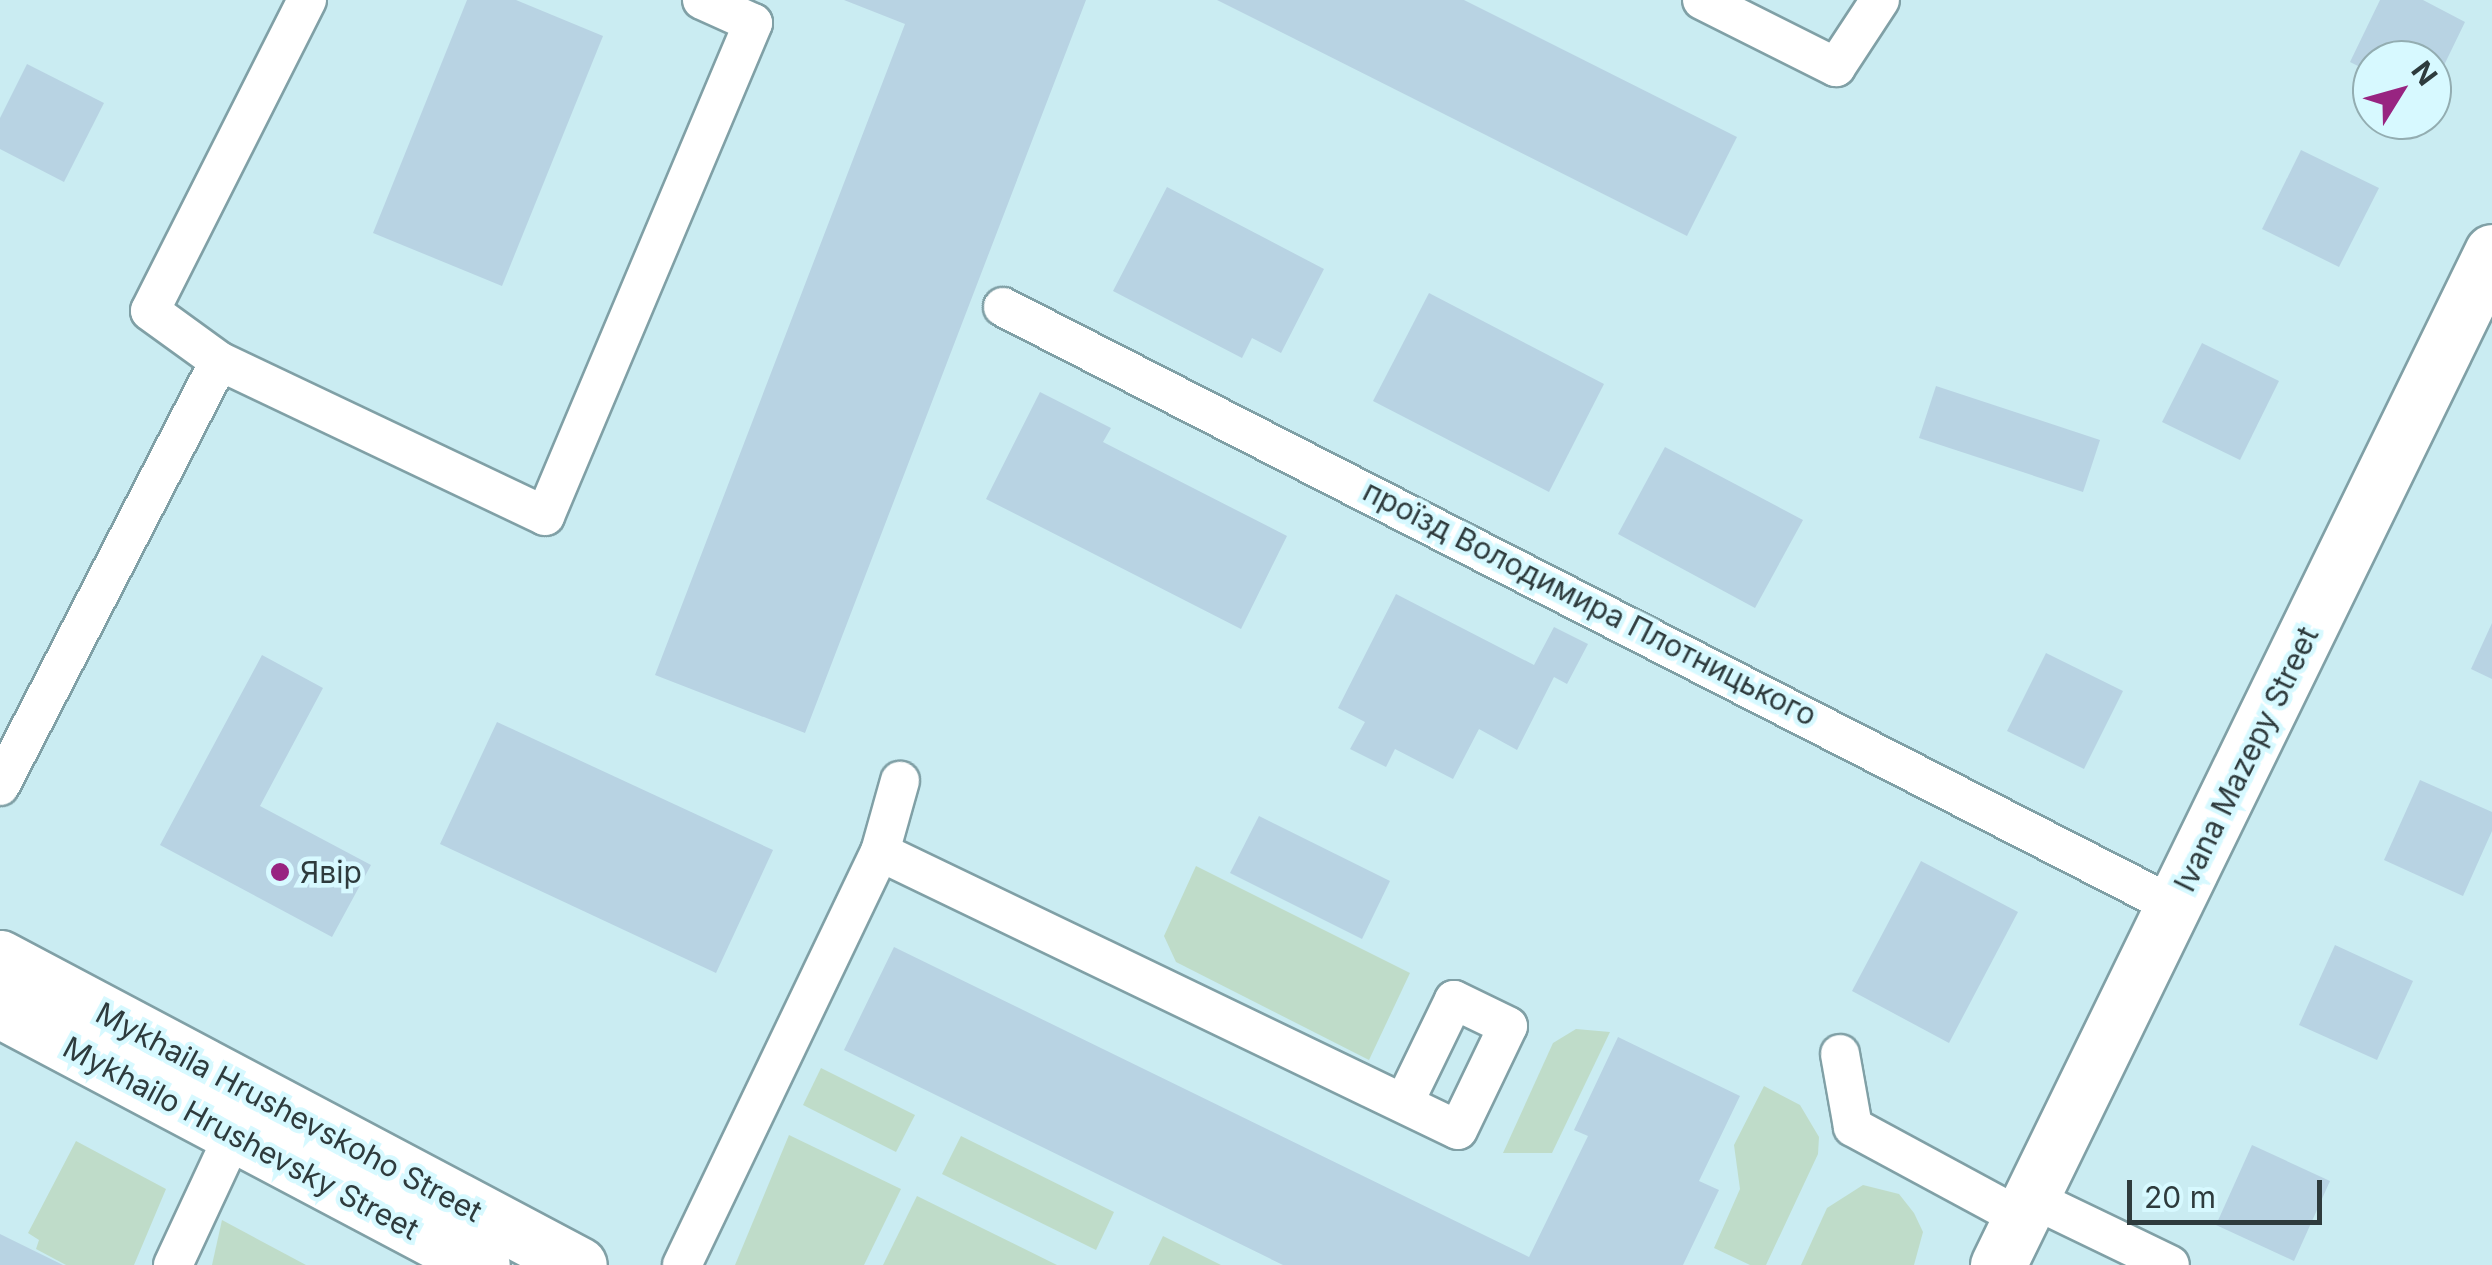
<!DOCTYPE html>
<html>
<head>
<meta charset="utf-8">
<style>
	body { margin:0 }
	#map { position:relative; width:2492px; height:1265px; overflow:hidden; background:#caecf2; font-family:Inter,sans-serif }
	div>[style] { position:absolute }
	[style*='--x'] { left:calc(var(--x)*1px); top:calc(var(--y)*1px); width:calc(var(--w)*1px); rotate:calc(var(--a)*1deg) }
	.green>* { inset:0; background:#bfdcc9 }
	.building>* { inset:0; background:#b8d3e3 }
	.roads { filter:drop-shadow(2px 0 #80a0a6) drop-shadow(-2px 0 #80a0a6) drop-shadow(0 2px #80a0a6) drop-shadow(0 -2px #80a0a6) }
	.lane>* { height:38px; margin:-19px; padding:0 19px; transform-origin:19px; border-radius:19px; background:#fff }
	.secondary>* { height:55px; margin:-27.5px; padding:0 27.5px; transform-origin:27.5px; border-radius:27.5px; background:#fff }
	.dots>* { width:28px; height:28px; translate:-50% -50%; box-sizing:border-box; border:5px solid #d7f9ff; border-radius:50% }
	span { translate:-50% -50%; white-space:nowrap; text-align:center; line-height:1.15; -webkit-text-stroke:9px #d7f9ff; paint-order:stroke }
	.street-label { font-size:30px; color:#2e3b3d }
	.poi-label { font-size:30px; color:#2e3b3d }
	.left { translate:0 -50%; text-align:left }
	.north { position:absolute; left:2352px; top:40px; width:100px; height:100px; box-sizing:border-box; background:#d7f9ff; border:2px solid #93adb1; border-radius:50%; rotate:53deg; font-size:28px; font-weight:700; line-height:40px; text-align:center; color:#2e3b3d }
	.north::after { content:''; display:block; margin:auto; width:35px; height:45px; background:#982481; clip-path:polygon(50% 0,100% 100%,50% 72%,0 100%) }
	.scale { position:absolute; left:2127px; top:1180px; width:195px; height:45px; box-sizing:border-box; border:5px solid #2e3b3d; border-top:0; padding-left:12px; font-size:30px; line-height:35px; white-space:nowrap; color:#2e3b3d; -webkit-text-stroke:8px #d7f9ff; paint-order:stroke }
</style>
</head>
<body>
<div id="map">
	<div class="green">
		<i style="clip-path:polygon(1196px 866px,1410px 973px,1369px 1060px,1176px 962px,1164px 936px)"></i>
		<i style="clip-path:polygon(1576px 1029px,1610px 1032px,1552px 1153px,1503px 1153px,1553px 1043px)"></i>
		<i style="clip-path:polygon(821px 1068px,915px 1115px,896px 1152px,803px 1105px)"></i>
		<i style="clip-path:polygon(1764px 1086px,1800px 1105px,1819px 1137px,1818px 1154px,1766px 1265px,1750px 1265px,1714px 1248px,1740px 1189px,1734px 1145px)"></i>
		<i style="clip-path:polygon(789px 1135px,901px 1189px,864px 1265px,735px 1265px)"></i>
		<i style="clip-path:polygon(961px 1136px,1114px 1212px,1096px 1250px,942px 1174px)"></i>
		<i style="clip-path:polygon(76px 1141px,166px 1189px,134px 1265px,66px 1265px,36px 1249px,39px 1240px,28px 1233px)"></i>
		<i style="clip-path:polygon(1863px 1185px,1899px 1194px,1914px 1213px,1923px 1232px,1914px 1265px,1801px 1265px,1827px 1208px)"></i>
		<i style="clip-path:polygon(917px 1196px,1057px 1265px,883px 1265px)"></i>
		<i style="clip-path:polygon(222px 1220px,306px 1265px,212px 1265px)"></i>
		<i style="clip-path:polygon(1163px 1236px,1221px 1265px,1149px 1265px)"></i>
	</div>
	<div class="building">
		<i style="clip-path:polygon(467px 0,516px 0,603px 36px,502px 286px,373px 233px)"></i>
		<i style="clip-path:polygon(844px 0,1086px 0,805px 733px,655px 675px,905px 24px)"></i>
		<i style="clip-path:polygon(1217px 0,1464px 0,1737px 137px,1687px 236px)"></i>
		<i style="clip-path:polygon(2380px 0,2423px 0,2465px 22px,2432px 90px,2432px 60px,2372px 60px,2372px 73px,2350px 62px)"></i>
		<i style="clip-path:polygon(27px 64px,104px 103px,64px 182px,0 149px,0 118px)"></i>
		<i style="clip-path:polygon(2301px 150px,2379px 188px,2339px 267px,2262px 229px)"></i>
		<i style="clip-path:polygon(1167px 187px,1324px 269px,1281px 353px,1252px 338px,1242px 358px,1113px 291px)"></i>
		<i style="clip-path:polygon(1429px 293px,1604px 384px,1549px 492px,1373px 401px)"></i>
		<i style="clip-path:polygon(2202px 343px,2279px 381px,2240px 460px,2162px 422px)"></i>
		<i style="clip-path:polygon(1936px 386px,2100px 440px,2083px 492px,1919px 438px)"></i>
		<i style="clip-path:polygon(1040px 392px,1111px 428px,1103px 442px,1287px 536px,1241px 629px,986px 499px)"></i>
		<i style="clip-path:polygon(1665px 447px,1803px 520px,1755px 608px,1618px 534px)"></i>
		<i style="clip-path:polygon(1396px 594px,1534px 665px,1554px 627px,1588px 644px,1567px 684px,1554px 677px,1517px 750px,1479px 729px,1453px 779px,1395px 749px,1386px 767px,1350px 749px,1365px 722px,1338px 708px)"></i>
		<i style="clip-path:polygon(2492px 623px,2492px 679px,2471px 669px)"></i>
		<i style="clip-path:polygon(2046px 653px,2123px 691px,2084px 769px,2007px 731px)"></i>
		<i style="clip-path:polygon(262px 655px,323px 688px,260px 806px,371px 865px,332px 937px,160px 845px)"></i>
		<i style="clip-path:polygon(497px 722px,773px 850px,716px 973px,440px 844px)"></i>
		<i style="clip-path:polygon(2420px 780px,2492px 812px,2492px 831px,2463px 896px,2384px 860px)"></i>
		<i style="clip-path:polygon(1259px 816px,1390px 881px,1362px 939px,1230px 873px)"></i>
		<i style="clip-path:polygon(1921px 861px,2018px 912px,1949px 1043px,1852px 991px)"></i>
		<i style="clip-path:polygon(2335px 945px,2413px 981px,2377px 1060px,2299px 1025px)"></i>
		<i style="clip-path:polygon(894px 947px,1529px 1257px,1588px 1136px,1574px 1130px,1618px 1037px,1740px 1096px,1699px 1181px,1719px 1190px,1683px 1265px,1283px 1265px,844px 1050px)"></i>
		<i style="clip-path:polygon(2252px 1145px,2330px 1181px,2294px 1261px,2216px 1225px)"></i>
		<i style="clip-path:polygon(0 1234px,63px 1265px,0 1265px)"></i>
	</div>
	<div class="roads">
		<div class="lane">
			<i style="--x:307;--y:0;--w:348;--a:116.8"></i>
			<i style="--x:150;--y:311;--w:85;--a:35.9"></i>
			<i style="--x:219;--y:361;--w:361;--a:25.4"></i>
			<i style="--x:545;--y:516;--w:535;--a:-67.12"></i>
			<i style="--x:753;--y:23;--w:56;--a:-155.7"></i>
			<i style="--x:1702;--y:0;--w:150;--a:26.6"></i>
			<i style="--x:1836;--y:67;--w:80;--a:-56.7"></i>
			<i style="--x:1003;--y:307;--w:1315;--a:27.09"></i>
			<i style="--x:0;--y:786;--w:478;--a:-62.7"></i>
			<i style="--x:880;--y:852;--w:641;--a:25.69"></i>
			<i style="--x:1458;--y:1130;--w:115;--a:-64.3"></i>
			<i style="--x:1508;--y:1026;--w:60;--a:-154.3"></i>
			<i style="--x:1454;--y:1000;--w:114;--a:115.9"></i>
			<i style="--x:1840;--y:1054;--w:74;--a:79.9"></i>
			<i style="--x:1853;--y:1127;--w:191;--a:28.4"></i>
			<i style="--x:2031;--y:1198;--w:154;--a:25.7"></i>
			<i style="--x:173;--y:1265;--w:145;--a:-65"></i>
			<i style="--x:682;--y:1265;--w:458;--a:-64.4"></i>
			<i style="--x:880;--y:852;--w:74;--a:-74.3"></i>
		</div>
		<div class="secondary">
			<i style="--x:0;--y:958;--w:655;--a:27.93"></i>
			<i style="--x:0;--y:1010;--w:545;--a:27.88"></i>
			<i style="--x:1998;--y:1265;--w:1127;--a:-64"></i>
		</div>
	</div>
	<div class="dots">
		<i style="left:280px;top:872px;background:#982481"></i>
	</div>
	<div class="street-label">
		<span style="left:1590px;top:603px;rotate:27deg">проїзд Володимира Плотницького</span>
		<span style="left:2246px;top:759px;rotate:-64deg">Ivana Mazepy Street</span>
		<span style="left:289px;top:1112px;rotate:28deg">Mykhaila Hrushevskoho Street</span>
		<span style="left:241px;top:1138px;rotate:28deg">Mykhailo Hrushevsky Street</span>
	</div>
	<div class="poi-label">
		<span class="left" style="left:300px;top:872px">Явір</span>
	</div>
	<div class="north">N</div>
	<div class="scale">20 m</div>
</div>
</body>
</html>
